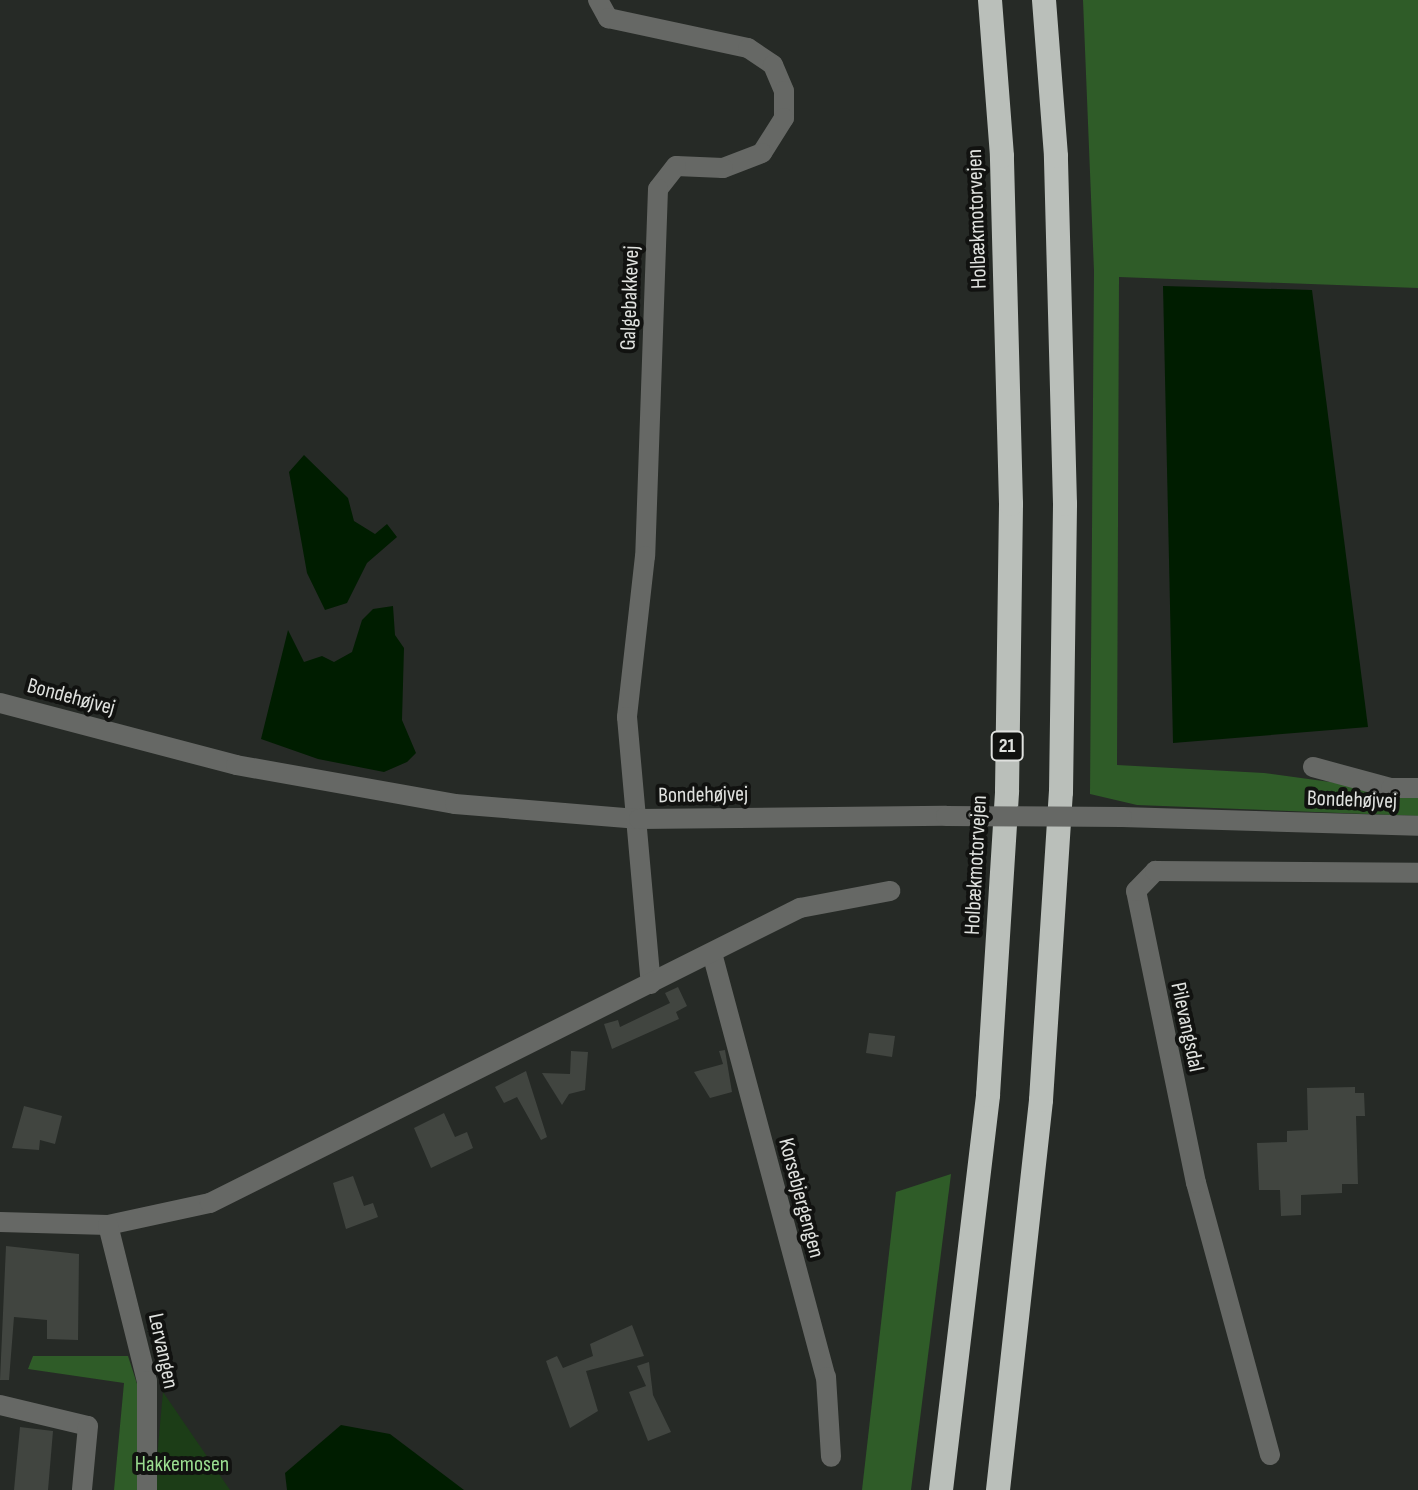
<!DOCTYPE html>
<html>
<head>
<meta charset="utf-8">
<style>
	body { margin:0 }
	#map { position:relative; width:1418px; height:1490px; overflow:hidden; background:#262a26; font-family:"Sofia Sans Condensed",sans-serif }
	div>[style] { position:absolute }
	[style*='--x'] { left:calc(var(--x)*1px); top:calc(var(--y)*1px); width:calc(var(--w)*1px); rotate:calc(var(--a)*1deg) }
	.green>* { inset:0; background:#1c3d17 }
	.forest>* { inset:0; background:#2f5c28 }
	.water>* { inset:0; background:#001d00 }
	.building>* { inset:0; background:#414540 }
	.minor>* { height:20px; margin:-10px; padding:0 10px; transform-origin:10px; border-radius:10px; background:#666865 }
	.highway>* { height:24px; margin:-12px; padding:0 12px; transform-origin:12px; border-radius:12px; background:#babfba }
	.minor-bridge>* { height:20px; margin:-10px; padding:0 10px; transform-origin:10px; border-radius:10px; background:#666865 }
	span { translate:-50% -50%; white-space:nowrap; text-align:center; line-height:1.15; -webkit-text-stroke:8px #111210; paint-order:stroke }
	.shield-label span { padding:2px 6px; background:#111210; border:2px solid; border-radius:6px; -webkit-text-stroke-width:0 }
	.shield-label { font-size:20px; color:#e0e2df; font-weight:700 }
	.street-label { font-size:22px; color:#e0e2df }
	.park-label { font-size:22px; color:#9add90 }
</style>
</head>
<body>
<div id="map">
	<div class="green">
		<i style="clip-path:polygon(163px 1392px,230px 1490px,154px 1490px)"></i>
	</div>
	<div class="forest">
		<i style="clip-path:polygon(1083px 0,1418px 0,1418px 288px,1119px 277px,1117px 765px,1264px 773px,1418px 794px,1418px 816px,1137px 805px,1090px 794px,1094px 271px)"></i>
		<i style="clip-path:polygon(951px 1174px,911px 1490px,862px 1490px,896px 1192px)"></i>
		<i style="clip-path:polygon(33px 1356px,128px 1356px,139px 1390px,138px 1490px,114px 1490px,124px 1383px,28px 1369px)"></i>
	</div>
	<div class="water">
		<i style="clip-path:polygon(1163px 286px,1312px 290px,1368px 727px,1173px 743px)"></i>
		<i style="clip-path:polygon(304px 455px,348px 498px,354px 521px,375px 534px,387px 524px,397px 537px,367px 563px,347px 603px,325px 610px,307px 573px,289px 472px)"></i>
		<i style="clip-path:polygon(393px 606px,395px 635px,404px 648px,402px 720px,416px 753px,407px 762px,384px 772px,318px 759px,261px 739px,288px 630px,304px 662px,322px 656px,334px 662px,352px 652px,362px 620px,373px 609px)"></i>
		<i style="clip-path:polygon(341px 1425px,390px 1434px,464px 1490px,287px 1490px,285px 1473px)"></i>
	</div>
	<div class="building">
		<i style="clip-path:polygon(678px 987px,687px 1006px,676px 1012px,679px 1019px,612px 1049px,604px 1024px,618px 1020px,620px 1027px,670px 1003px,665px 993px)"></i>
		<i style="clip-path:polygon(869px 1033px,895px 1036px,892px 1057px,866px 1053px)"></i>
		<i style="clip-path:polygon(725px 1050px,732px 1092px,710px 1098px,694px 1072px,723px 1064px,719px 1051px)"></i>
		<i style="clip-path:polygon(571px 1051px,588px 1052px,585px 1090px,569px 1094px,562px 1105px,542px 1073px,570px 1074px)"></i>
		<i style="clip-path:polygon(526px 1071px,547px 1137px,541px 1140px,517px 1097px,504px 1103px,495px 1087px)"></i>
		<i style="clip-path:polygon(1355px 1087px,1355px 1093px,1364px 1093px,1365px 1116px,1356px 1116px,1358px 1184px,1342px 1184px,1342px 1193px,1301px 1195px,1301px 1215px,1281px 1216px,1280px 1190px,1259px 1190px,1257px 1143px,1287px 1142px,1287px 1131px,1308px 1130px,1307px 1088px)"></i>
		<i style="clip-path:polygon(24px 1106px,62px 1116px,55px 1144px,40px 1140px,39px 1150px,12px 1148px)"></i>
		<i style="clip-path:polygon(444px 1113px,455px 1137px,467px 1132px,473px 1148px,431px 1168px,414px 1128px)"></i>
		<i style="clip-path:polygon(353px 1176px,364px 1206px,373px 1203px,378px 1217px,346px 1229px,333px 1183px)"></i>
		<i style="clip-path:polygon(6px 1246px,79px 1254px,78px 1340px,47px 1339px,47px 1320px,14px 1317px,9px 1380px,0 1380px)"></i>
		<i style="clip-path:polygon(632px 1325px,644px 1356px,586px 1371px,598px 1411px,570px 1428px,546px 1361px,557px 1356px,563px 1368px,593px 1356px,590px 1344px)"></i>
		<i style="clip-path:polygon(649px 1362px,653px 1395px,671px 1432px,648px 1441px,629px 1392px,646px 1386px,637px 1366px)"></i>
		<i style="clip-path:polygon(20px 1427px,53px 1431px,48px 1490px,14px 1490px)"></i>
	</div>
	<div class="minor">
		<i style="--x:598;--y:0;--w:21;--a:61"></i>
		<i style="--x:608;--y:18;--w:143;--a:12.1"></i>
		<i style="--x:748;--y:48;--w:30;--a:34"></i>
		<i style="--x:773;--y:65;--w:28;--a:67"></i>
		<i style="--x:784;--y:91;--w:27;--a:90"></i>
		<i style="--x:784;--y:118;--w:41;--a:122.2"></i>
		<i style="--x:762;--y:153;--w:42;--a:159"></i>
		<i style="--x:723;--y:168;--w:47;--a:-177.6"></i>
		<i style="--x:676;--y:166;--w:29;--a:128"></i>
		<i style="--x:658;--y:189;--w:367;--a:92"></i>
		<i style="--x:645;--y:556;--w:162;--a:96.4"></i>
		<i style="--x:627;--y:717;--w:268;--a:84.9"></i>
		<i style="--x:0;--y:703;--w:244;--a:14.7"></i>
		<i style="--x:236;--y:765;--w:222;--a:10.1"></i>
		<i style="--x:455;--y:804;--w:185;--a:4.7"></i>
		<i style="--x:639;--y:819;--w:307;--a:-0.6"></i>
		<i style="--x:1313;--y:767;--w:81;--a:15.1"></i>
		<i style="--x:1391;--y:788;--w:27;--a:0"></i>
		<i style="--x:1122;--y:817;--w:296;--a:1.7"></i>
		<i style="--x:712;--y:953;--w:439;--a:75"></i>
		<i style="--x:826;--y:1377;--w:80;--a:86.4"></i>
		<i style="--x:0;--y:1222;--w:108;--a:1.6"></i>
		<i style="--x:108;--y:1225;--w:104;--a:-12.2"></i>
		<i style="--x:210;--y:1203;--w:660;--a:-26.57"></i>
		<i style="--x:800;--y:908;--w:92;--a:-10.7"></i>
		<i style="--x:108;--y:1225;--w:161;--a:76"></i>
		<i style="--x:147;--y:1381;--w:109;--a:90"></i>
		<i style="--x:0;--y:1405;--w:90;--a:13.4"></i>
		<i style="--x:88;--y:1426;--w:64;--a:95.4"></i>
		<i style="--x:1270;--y:1455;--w:282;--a:-105.2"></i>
		<i style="--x:1196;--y:1183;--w:298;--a:-101.6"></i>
		<i style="--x:1136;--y:891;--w:28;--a:-46"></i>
		<i style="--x:1155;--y:871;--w:263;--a:0.4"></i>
	</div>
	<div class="highway">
		<i style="--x:941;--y:1490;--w:398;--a:-83.2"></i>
		<i style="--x:988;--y:1095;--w:305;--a:-86.4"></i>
		<i style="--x:1007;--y:791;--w:287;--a:-89.2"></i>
		<i style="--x:1011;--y:504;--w:348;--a:-91.5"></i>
		<i style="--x:1002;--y:156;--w:156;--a:-94.4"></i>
		<i style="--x:998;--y:1490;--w:392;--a:-83.7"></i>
		<i style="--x:1041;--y:1100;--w:309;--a:-86.3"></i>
		<i style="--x:1061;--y:792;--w:288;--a:-89.2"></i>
		<i style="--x:1065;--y:504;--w:348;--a:-91.5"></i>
		<i style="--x:1056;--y:156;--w:156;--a:-94.4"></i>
	</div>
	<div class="minor-bridge">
		<i style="--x:946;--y:816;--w:176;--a:0.3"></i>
	</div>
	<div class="shield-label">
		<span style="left:1007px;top:746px">21</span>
	</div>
	<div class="street-label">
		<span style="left:977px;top:219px;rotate:-92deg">Holbækmotorvejen</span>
		<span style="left:630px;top:298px;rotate:-88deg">Galgebakkevej</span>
		<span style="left:71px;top:697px;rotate:15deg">Bondehøjvej</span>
		<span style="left:703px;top:795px;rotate:-1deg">Bondehøjvej</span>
		<span style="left:1352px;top:800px;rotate:2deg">Bondehøjvej</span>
		<span style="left:976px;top:865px;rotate:-87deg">Holbækmotorvejen</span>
		<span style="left:1187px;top:1027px;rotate:78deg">Pilevangsdal</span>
		<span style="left:801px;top:1198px;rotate:75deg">Korsebjergengen</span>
		<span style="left:163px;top:1351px;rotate:78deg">Lervangen</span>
	</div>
	<div class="park-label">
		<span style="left:182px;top:1465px">Hakkemosen</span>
	</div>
</div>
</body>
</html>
